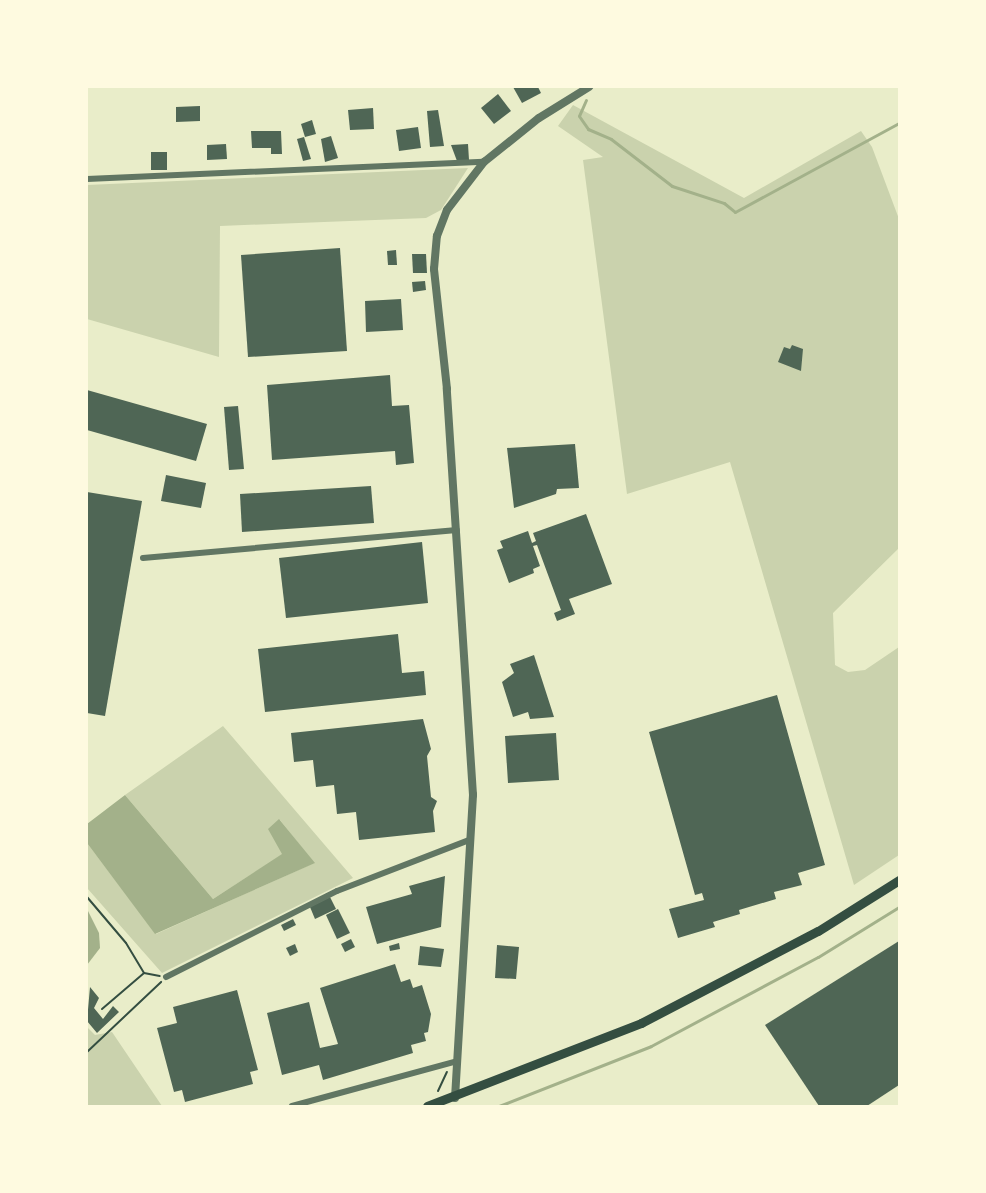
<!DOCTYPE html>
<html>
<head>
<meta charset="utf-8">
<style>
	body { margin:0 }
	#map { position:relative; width:986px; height:1193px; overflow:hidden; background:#e9edc9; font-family:"Asap Condensed",sans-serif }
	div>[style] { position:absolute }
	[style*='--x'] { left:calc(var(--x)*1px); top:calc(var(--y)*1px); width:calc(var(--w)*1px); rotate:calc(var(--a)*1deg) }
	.green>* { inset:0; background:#cad2ad }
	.water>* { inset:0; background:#a3b18a }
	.stream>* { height:3px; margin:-1.5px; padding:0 1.5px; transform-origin:1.5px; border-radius:1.5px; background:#a3b18a }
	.building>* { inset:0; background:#4f6655 }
	.path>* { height:2px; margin:-1px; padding:0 1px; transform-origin:1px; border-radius:1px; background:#344e41 }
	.minor>* { height:6px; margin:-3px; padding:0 3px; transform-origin:3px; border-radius:3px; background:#617663 }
	.tertiary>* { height:8px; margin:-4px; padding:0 4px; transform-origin:4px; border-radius:4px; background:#617663 }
	.secondary>* { height:9px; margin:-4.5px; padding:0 4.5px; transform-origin:4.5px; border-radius:4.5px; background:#344e41 }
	span { translate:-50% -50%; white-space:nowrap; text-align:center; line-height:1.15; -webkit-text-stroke:5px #fefae0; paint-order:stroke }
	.frame { position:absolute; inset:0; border:88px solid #fefae0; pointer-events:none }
</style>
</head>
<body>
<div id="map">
	<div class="green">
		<i style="clip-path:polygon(573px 105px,744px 198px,861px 131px,872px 147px,899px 219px,899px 548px,833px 613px,835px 665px,848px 672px,865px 670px,899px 647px,899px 855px,854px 885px,730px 462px,627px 494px,583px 160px,603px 157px,558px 126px)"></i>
		<i style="clip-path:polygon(468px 168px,441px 210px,426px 218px,220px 226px,219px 357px,87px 319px,87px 185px)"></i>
		<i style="clip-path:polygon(223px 726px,353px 878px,162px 973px,87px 888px,87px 843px,156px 934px,314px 863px,280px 820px,283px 854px,213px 899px,125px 795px)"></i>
		<i style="clip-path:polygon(87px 1027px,95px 1035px,112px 1032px,162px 1106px,87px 1106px)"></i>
	</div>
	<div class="water">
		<i style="clip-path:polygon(125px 795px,213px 899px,282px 854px,268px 829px,279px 819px,315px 863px,155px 934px,87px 843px,87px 824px)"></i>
		<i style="clip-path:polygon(87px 909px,99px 933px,100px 948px,87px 965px)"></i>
	</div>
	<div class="stream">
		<i style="--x:586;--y:100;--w:17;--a:114"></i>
		<i style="--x:579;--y:116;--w:16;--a:55"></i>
		<i style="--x:588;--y:129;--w:25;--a:23"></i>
		<i style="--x:611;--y:139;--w:77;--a:37.6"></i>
		<i style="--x:672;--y:186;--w:55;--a:18.1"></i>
		<i style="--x:724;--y:203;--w:14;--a:39"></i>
		<i style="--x:735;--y:212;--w:187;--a:-28.5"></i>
		<i style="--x:499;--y:1106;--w:163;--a:-21.5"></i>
		<i style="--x:651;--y:1046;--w:189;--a:-28.1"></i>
		<i style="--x:818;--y:957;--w:95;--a:-31.7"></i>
	</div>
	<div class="building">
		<i style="clip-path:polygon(513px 87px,538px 87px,541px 93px,522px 103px)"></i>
		<i style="clip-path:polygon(498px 94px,511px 111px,494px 124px,481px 108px)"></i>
		<i style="clip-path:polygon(200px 106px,200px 121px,176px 122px,176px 107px)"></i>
		<i style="clip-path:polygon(373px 108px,374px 129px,350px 130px,348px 110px)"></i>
		<i style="clip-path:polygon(438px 110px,444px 146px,430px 147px,427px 111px)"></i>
		<i style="clip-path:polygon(312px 120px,316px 134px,305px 137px,301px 124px)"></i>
		<i style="clip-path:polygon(418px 127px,421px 148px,399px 151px,396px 130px)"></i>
		<i style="clip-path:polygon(251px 131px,281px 131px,282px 154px,271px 154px,271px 148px,252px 148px)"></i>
		<i style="clip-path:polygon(331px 136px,338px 158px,325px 162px,321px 139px)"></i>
		<i style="clip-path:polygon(304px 137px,311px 159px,303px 161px,297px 139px)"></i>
		<i style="clip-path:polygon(226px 144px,227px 159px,207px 160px,207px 145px)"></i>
		<i style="clip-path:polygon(468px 144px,469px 160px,457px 161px,451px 145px)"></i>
		<i style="clip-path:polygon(151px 152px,167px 152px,167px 170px,151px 170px)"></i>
		<i style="clip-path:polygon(340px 248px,347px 351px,248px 357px,241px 255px)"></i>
		<i style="clip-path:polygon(396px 250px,397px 265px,388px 265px,387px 251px)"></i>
		<i style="clip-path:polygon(412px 254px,426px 254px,427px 273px,413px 273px)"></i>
		<i style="clip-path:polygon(425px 281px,426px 290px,413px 292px,412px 282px)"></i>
		<i style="clip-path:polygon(401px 299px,403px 330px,366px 332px,365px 301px)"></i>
		<i style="clip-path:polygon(792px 345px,803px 349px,801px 371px,778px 362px,784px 347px,790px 349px)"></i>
		<i style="clip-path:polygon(390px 375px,392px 406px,409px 405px,414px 463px,396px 465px,395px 451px,272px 460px,267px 385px)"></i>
		<i style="clip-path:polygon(87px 390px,207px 424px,196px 461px,87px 430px)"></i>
		<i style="clip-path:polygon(238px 406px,244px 469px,229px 470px,224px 407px)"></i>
		<i style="clip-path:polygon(575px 444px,579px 488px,557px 489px,556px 494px,514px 508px,507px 448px)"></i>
		<i style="clip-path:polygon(166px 475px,206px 483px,201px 508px,161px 501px)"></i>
		<i style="clip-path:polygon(371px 486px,374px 523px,242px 532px,240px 494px)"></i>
		<i style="clip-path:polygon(87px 492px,142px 501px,105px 716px,87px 713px)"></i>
		<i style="clip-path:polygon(586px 514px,612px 584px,569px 599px,575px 614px,557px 621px,554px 613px,561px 610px,537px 545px,533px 546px,540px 566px,533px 569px,534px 573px,509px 583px,497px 550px,503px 548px,500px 541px,528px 531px,532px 543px,536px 541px,533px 533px)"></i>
		<i style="clip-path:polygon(422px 542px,428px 603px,286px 618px,279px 558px)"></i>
		<i style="clip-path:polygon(398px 634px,402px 673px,424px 671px,426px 695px,265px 712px,258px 649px)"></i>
		<i style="clip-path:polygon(534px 655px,554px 717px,530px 719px,528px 712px,513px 717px,502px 682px,514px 673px,510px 664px)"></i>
		<i style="clip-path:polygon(777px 695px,825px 865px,798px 873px,802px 885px,774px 892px,776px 899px,739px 910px,740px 914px,713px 922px,715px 927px,678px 938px,669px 909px,704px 900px,702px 893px,695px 895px,649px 732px)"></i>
		<i style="clip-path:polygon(423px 719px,431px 749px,427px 756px,431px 797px,437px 801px,433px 811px,435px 832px,359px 840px,356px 812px,337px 814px,334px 785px,316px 787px,313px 760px,294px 762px,291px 733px)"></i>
		<i style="clip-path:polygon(556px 733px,559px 780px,508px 783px,505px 736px)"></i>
		<i style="clip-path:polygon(445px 876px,441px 927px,377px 944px,366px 907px,412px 894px,409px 886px)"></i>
		<i style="clip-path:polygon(330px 897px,336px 909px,315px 919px,310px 907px)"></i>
		<i style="clip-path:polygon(338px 909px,350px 933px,337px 939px,326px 915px)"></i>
		<i style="clip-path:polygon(293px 919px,296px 925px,284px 931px,281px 925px)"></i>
		<i style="clip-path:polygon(351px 939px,355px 947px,345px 952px,341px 944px)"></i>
		<i style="clip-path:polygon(899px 941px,899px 1085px,867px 1106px,819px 1106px,765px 1025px)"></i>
		<i style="clip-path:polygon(399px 943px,400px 949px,390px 951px,389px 946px)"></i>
		<i style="clip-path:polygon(295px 944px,298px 952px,290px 956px,286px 948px)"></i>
		<i style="clip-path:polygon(497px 945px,519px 947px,516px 979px,495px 978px)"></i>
		<i style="clip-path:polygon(420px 946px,444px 949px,441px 967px,418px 965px)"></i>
		<i style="clip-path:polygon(395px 964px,401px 982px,410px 979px,413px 988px,422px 985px,431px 1014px,428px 1032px,424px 1033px,426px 1041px,411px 1045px,413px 1053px,323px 1080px,319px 1065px,282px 1075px,267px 1013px,309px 1002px,320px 1048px,338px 1044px,320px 988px)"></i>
		<i style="clip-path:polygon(90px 987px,99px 998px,94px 1008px,103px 1019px,113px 1006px,119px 1012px,97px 1033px,87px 1021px)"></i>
		<i style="clip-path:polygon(237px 990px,258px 1070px,250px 1072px,253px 1084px,185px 1102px,182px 1090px,174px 1092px,157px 1028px,177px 1023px,173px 1007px)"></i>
	</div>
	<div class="path">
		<i style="--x:87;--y:897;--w:60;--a:49.7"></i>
		<i style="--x:126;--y:943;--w:35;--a:59"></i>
		<i style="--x:144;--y:973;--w:16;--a:11"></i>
		<i style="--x:102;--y:1009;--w:55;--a:-40.6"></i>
		<i style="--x:87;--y:1052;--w:102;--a:-43.4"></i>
		<i style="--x:438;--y:1091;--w:21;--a:-65"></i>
	</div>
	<div class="minor">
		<i style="--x:87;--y:179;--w:397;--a:-2.5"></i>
		<i style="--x:143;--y:558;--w:315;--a:-5.1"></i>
		<i style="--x:166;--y:977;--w:191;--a:-26.7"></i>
		<i style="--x:337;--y:891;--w:142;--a:-21.1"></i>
		<i style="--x:292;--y:1106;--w:172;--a:-15.2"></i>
	</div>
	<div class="tertiary">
		<i style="--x:455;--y:1098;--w:304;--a:-86.6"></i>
		<i style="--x:473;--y:795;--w:407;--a:-93.7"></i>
		<i style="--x:447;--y:389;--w:121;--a:-96.2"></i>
		<i style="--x:434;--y:269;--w:33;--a:-85"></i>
		<i style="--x:437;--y:236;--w:28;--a:-69"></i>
		<i style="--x:447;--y:210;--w:61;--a:-52.4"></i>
		<i style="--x:484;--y:162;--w:70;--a:-38.7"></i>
		<i style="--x:539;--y:118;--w:59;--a:-31.8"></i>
	</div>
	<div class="secondary">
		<i style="--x:427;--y:1106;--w:230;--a:-21.2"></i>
		<i style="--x:641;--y:1023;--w:199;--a:-27.5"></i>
		<i style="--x:818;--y:931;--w:96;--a:-32.2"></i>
	</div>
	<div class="frame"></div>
</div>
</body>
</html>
